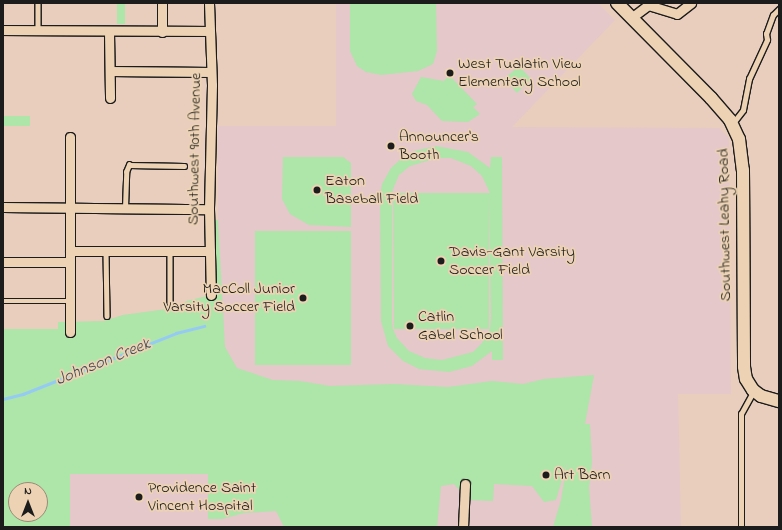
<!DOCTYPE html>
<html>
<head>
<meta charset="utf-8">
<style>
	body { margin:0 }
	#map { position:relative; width:782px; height:530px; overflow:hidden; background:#e9cebe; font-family:"Indie Flower",sans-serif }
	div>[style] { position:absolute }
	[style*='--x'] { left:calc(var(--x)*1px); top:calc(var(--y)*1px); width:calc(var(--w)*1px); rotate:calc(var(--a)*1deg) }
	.built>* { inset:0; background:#e4c8ca }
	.green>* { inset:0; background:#aee5a9 }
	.stream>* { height:2.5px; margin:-1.25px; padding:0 1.25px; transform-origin:1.25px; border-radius:1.25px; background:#95cbf3 }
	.roads { filter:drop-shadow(1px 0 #1c1c1c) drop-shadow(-1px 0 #1c1c1c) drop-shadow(0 1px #1c1c1c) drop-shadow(0 -1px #1c1c1c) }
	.lane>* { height:4.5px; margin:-2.25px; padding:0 2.25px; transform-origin:2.25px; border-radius:2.25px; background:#edd3b4 }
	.street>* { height:9px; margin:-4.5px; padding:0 4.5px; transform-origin:4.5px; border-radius:4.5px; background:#edd3b4 }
	.secondary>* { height:12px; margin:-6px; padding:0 6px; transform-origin:6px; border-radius:6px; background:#edd3b4 }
	.dots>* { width:11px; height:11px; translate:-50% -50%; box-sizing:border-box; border:2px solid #edd3b4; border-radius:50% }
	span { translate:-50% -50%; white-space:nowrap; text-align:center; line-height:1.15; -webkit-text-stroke:3.5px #edd3b4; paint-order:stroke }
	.poi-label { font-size:16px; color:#1c1c1c }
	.left { translate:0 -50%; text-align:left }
	.right { translate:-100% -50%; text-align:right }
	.street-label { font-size:16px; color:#1c1c1c }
	.water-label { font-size:17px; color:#3a4852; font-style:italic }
	.frame { position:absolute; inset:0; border:4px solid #1c1c1c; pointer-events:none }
	.north { position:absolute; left:8px; top:482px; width:40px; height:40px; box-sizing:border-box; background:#edd3b4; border:1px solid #998a77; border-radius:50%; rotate:0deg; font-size:11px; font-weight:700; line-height:16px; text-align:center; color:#1c1c1c }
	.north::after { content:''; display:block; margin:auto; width:14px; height:18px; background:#1c1c1c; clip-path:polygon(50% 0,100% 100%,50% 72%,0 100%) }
</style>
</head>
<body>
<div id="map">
	<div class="built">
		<i style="clip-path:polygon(336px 3px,598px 3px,615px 20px,512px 127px,719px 128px,729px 138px,731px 394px,678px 394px,681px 527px,70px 527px,70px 474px,208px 474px,209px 519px,220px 392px,3px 354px,123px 315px,174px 308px,187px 301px,211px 295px,218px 220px,218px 126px,336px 126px)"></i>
	</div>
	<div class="green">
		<i style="clip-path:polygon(117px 3px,125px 3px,125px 24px,117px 24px)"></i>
		<i style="clip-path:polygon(350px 3px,436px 3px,437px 51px,433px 64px,418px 71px,381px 75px,366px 72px,357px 66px,350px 51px)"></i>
		<i style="clip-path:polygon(519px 66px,531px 79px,517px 93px,504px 79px)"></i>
		<i style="clip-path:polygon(449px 75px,477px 104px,473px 107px,480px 114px,468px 122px,442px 121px,427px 105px,416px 101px,412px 94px,421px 77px,444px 81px)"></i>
		<i style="clip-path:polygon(3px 116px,30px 116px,30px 126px,3px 126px)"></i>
		<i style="clip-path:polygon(evenodd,436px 146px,468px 152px,490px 168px,491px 157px,502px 157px,503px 360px,492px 360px,492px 351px,472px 366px,449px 372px,419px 369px,403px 361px,388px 346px,381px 321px,380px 196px,382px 184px,391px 168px,402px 158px,414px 151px,436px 146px,437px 158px,451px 158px,471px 166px,482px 176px,490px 193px,393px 193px,394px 329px,490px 329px,482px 343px,473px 352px,442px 360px,425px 358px,409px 351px,397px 338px,393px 329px,392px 322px,392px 196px,393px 189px,399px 175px,410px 166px,437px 158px,436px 146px,489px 193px,491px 317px,490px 329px,489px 328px,489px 193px)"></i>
		<i style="clip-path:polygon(283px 157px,343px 157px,351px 163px,351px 227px,309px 225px,290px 214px,282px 199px)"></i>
		<i style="clip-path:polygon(evenodd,211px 220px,218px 220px,225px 347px,237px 368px,273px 380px,300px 381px,330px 386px,394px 384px,448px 387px,492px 381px,523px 384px,544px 379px,594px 375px,585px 424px,590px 424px,592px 462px,589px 487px,592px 527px,553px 527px,561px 500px,567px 463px,556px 500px,544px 502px,532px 486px,494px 484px,493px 501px,468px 500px,454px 484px,441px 486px,437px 527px,284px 527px,276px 511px,244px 513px,222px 519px,208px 519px,208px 474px,70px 474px,70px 527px,3px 527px,3px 329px,58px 329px,58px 322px,104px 321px,123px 315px,174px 308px,187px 301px,211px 295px,211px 220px,16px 490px,40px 490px,40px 514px,16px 514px,16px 490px)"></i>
		<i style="clip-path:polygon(255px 231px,351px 231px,351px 365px,255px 365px)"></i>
	</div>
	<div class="stream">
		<i style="--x:3;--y:399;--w:21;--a:-14"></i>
		<i style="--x:23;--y:394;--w:165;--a:-21.7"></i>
		<i style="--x:176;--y:333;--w:29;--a:-14"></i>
	</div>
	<div class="roads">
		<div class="lane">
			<i style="--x:38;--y:3;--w:28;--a:90"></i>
			<i style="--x:733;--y:123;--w:16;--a:-52"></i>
			<i style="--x:743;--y:110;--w:32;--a:-79"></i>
			<i style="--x:749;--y:79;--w:43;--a:-65.2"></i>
			<i style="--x:767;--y:40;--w:6;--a:-99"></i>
			<i style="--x:766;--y:34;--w:20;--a:-70"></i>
			<i style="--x:773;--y:15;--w:8;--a:-45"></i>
			<i style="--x:125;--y:208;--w:36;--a:-88"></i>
			<i style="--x:126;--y:172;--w:8;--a:-67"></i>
			<i style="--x:129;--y:165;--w:55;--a:1"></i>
			<i style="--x:106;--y:251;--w:65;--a:89.1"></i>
			<i style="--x:170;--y:251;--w:52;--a:90"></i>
			<i style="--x:3;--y:301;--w:67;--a:0"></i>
			<i style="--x:741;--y:527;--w:113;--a:-90"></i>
			<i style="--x:741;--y:414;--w:25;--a:-61"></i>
		</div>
		<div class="street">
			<i style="--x:209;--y:3;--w:82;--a:87.9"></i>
			<i style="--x:212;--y:85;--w:124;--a:91.4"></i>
			<i style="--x:209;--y:209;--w:86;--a:88.7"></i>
			<i style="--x:631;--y:18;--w:21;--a:-37"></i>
			<i style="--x:648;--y:5;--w:30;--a:17"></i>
			<i style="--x:677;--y:14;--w:18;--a:-38"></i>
			<i style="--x:3;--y:30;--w:206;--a:0.3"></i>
			<i style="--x:109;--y:32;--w:66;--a:89.1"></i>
			<i style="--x:162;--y:32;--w:29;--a:-90"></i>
			<i style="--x:110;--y:71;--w:101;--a:0.6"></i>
			<i style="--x:3;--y:207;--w:206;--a:0.6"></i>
			<i style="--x:70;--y:251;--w:140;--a:0"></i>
			<i style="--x:3;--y:262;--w:67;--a:0"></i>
			<i style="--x:70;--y:332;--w:195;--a:-90"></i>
			<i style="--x:463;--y:527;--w:43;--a:-87.3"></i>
		</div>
		<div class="secondary">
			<i style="--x:617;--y:3;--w:134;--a:45.3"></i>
			<i style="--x:711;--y:98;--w:29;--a:49"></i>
			<i style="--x:730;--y:120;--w:21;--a:65"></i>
			<i style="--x:739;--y:139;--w:31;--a:83"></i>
			<i style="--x:743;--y:170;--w:197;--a:89.7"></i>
			<i style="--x:744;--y:367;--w:12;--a:81"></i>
			<i style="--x:746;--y:379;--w:13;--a:58"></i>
			<i style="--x:753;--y:390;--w:10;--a:37"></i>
			<i style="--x:761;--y:396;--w:19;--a:16"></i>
		</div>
	</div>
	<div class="dots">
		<i style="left:450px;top:73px;background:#1c1c1c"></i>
		<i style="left:391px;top:146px;background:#1c1c1c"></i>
		<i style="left:317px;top:190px;background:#1c1c1c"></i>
		<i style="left:441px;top:261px;background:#1c1c1c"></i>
		<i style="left:303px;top:298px;background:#1c1c1c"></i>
		<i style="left:410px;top:326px;background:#1c1c1c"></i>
		<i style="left:546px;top:475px;background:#1c1c1c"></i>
		<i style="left:139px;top:497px;background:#1c1c1c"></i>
	</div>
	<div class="poi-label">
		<span class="left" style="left:458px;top:73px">West Tualatin View<br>Elementary School</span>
		<span class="left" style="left:399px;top:146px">Announcer's<br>Booth</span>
		<span class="left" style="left:325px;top:190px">Eaton<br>Baseball Field</span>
		<span class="left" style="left:449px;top:261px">Davis-Gant Varsity<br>Soccer Field</span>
		<span class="right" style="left:295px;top:298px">MacColl Junior<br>Varsity Soccer Field</span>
		<span class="left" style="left:418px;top:326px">Catlin<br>Gabel School</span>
		<span class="left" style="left:554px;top:475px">Art Barn</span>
		<span class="left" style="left:148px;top:497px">Providence Saint<br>Vincent Hospital</span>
	</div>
	<div class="street-label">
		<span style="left:195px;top:149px;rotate:-89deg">Southwest 90th Avenue</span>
		<span style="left:725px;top:225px;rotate:-91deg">Southwest Leahy Road</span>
	</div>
	<div class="water-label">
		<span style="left:103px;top:362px;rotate:-22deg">Johnson Creek</span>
	</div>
	<div class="frame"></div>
	<div class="north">N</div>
</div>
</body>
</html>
